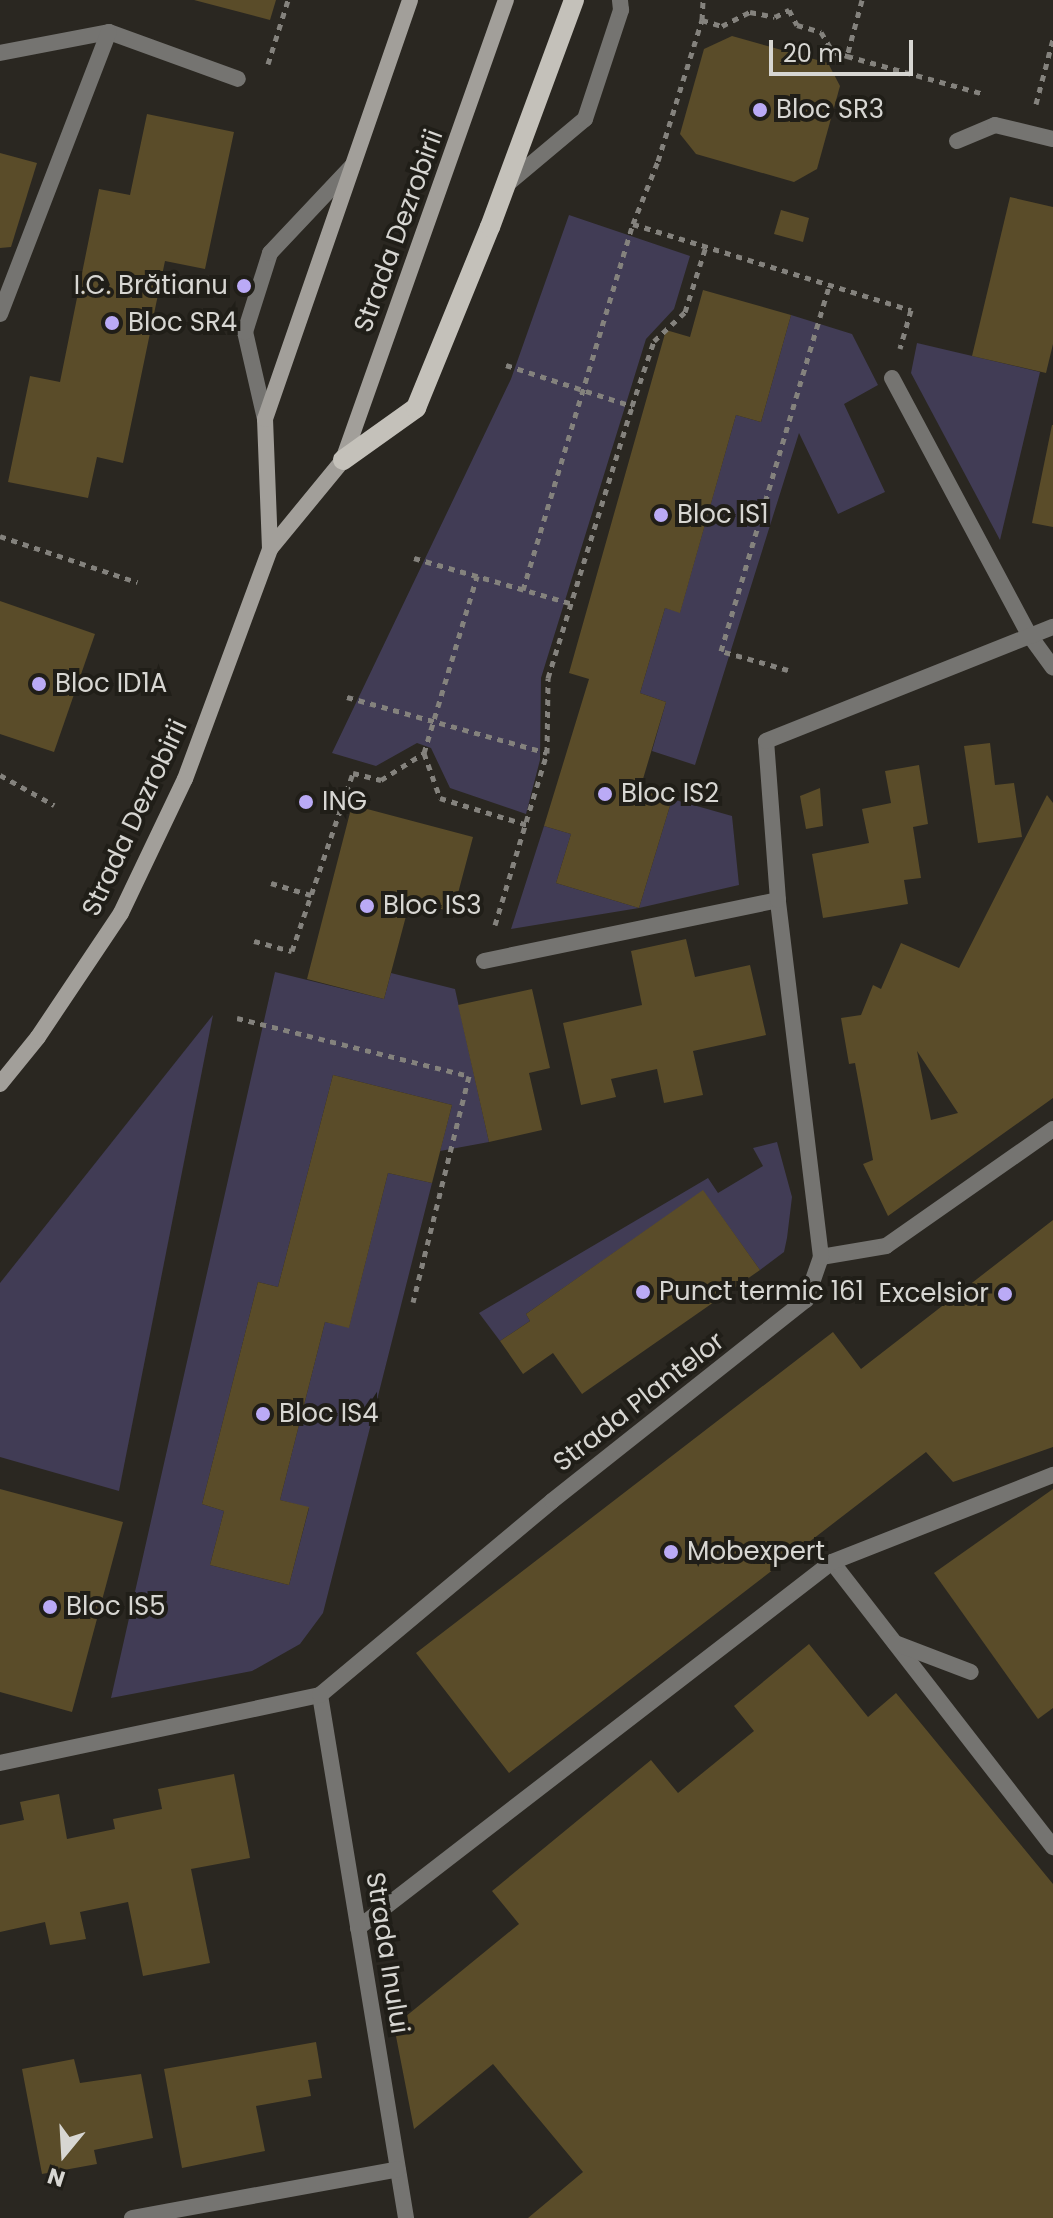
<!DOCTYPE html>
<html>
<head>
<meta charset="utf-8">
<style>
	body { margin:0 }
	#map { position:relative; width:1053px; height:2218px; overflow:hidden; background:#2a2721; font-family:Poppins,sans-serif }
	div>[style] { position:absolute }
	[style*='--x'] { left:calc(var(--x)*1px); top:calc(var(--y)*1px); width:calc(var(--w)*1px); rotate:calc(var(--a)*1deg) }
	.green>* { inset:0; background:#413c55 }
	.building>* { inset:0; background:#5a4c29 }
	.path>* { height:5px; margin-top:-2.5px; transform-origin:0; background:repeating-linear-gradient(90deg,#84827d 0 6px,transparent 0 12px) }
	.lane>* { height:16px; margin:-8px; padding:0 8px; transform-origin:8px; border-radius:8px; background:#757471 }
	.street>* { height:16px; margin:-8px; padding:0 8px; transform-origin:8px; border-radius:8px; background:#757471 }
	.secondary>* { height:16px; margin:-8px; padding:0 8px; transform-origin:8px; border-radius:8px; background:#a29f9a }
	.primary>* { height:20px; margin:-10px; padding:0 10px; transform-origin:10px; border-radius:10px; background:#c4c1ba }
	.dots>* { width:22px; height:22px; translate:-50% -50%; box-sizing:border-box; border:4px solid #201e18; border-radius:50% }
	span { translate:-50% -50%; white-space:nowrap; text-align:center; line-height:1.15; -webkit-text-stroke:8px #201e18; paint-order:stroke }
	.poi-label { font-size:26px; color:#d7d6d2 }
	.left { translate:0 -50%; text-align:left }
	.right { translate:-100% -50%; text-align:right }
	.street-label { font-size:26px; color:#d7d6d2 }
	.north { position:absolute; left:24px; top:2114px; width:80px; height:80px; -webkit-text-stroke:6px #201e18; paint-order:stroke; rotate:198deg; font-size:22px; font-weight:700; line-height:32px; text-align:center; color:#d7d6d2 }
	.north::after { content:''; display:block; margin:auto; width:28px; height:36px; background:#d7d6d2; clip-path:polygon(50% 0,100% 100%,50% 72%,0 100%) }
	.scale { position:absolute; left:769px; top:40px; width:144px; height:36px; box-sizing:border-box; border:4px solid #d7d6d2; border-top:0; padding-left:10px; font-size:24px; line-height:28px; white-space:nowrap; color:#d7d6d2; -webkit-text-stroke:6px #201e18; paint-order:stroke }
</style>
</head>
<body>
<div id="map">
	<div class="green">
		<i style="clip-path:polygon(569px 215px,690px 256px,674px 309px,646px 339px,541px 678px,540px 760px,526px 814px,450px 788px,431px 748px,417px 743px,376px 766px,332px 753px,511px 379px)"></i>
		<i style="clip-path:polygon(791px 315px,852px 334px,878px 385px,844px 404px,885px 492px,838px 514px,799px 433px,695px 765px,652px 751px,666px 702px,640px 693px,665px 608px,680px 612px,736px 415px,761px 422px)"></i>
		<i style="clip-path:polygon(917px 343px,1040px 372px,1000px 540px,911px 373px)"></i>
		<i style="clip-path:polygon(672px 799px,732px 816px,739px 885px,639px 908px,511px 929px,544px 826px,571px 834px,556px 883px,639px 908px)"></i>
		<i style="clip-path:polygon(275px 972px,384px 999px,391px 973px,455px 989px,489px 1142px,440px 1151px,452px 1105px,333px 1075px,278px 1287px,258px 1282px,202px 1504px,224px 1511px,210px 1565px,289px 1585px,309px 1508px,280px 1500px,325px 1322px,349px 1327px,388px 1173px,432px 1183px,323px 1613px,300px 1644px,252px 1671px,111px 1698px)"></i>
		<i style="clip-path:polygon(213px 1015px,119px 1491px,0 1457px,0 1283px)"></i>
		<i style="clip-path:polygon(777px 1142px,792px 1197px,787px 1238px,784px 1252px,760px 1270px,703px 1191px,526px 1314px,530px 1321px,500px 1341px,479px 1313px,708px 1178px,718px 1193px,763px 1166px,753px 1148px)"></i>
	</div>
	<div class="building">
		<i style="clip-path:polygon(194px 0,276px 0,270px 20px)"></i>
		<i style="clip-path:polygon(732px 36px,828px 63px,840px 86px,817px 169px,794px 182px,696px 154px,680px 134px,704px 49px)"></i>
		<i style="clip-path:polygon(147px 114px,234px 132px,205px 269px,165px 261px,123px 463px,97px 457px,88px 498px,8px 482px,30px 376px,60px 382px,99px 189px,130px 195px)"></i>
		<i style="clip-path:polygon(0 153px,37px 163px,11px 247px,0 248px)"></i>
		<i style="clip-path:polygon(1010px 197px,1053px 207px,1053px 344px,1046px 373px,972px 356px)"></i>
		<i style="clip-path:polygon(781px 210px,809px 218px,803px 242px,774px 234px)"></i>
		<i style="clip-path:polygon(703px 290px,791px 315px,761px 422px,736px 415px,680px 613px,665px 608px,640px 693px,666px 702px,640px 789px,672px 799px,639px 908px,556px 883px,571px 834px,544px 826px,589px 679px,569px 673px,666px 330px,690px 337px)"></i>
		<i style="clip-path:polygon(1052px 425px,1053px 425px,1053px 527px,1032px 523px)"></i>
		<i style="clip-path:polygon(0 601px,95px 634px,54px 752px,0 734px)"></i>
		<i style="clip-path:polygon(990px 743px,995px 785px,1014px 783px,1022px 837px,978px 843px,964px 746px)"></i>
		<i style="clip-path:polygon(919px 765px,928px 824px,913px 827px,921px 878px,904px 880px,908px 904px,823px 918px,812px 854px,869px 843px,862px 809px,891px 803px,885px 771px)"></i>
		<i style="clip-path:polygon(820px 788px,823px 826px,806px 829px,800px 796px)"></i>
		<i style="clip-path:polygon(evenodd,1047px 795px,1053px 803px,1053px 1098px,888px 1216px,863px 1164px,873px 1160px,855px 1063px,849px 1064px,841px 1018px,861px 1015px,873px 985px,881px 989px,901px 943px,959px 968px,1047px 795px,917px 1051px,958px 1113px,931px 1120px,917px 1051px)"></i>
		<i style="clip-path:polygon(352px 805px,473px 837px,453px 912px,410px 901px,384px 999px,307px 979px)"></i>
		<i style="clip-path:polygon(686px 939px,695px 977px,750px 965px,766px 1035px,693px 1051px,703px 1095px,664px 1103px,657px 1069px,611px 1079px,616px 1097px,581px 1105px,563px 1023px,642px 1005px,631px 951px)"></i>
		<i style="clip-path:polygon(532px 989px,550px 1068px,529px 1073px,542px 1130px,489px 1142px,458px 1005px)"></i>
		<i style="clip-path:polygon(333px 1075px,452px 1105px,432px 1183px,388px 1173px,349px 1328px,325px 1322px,280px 1500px,309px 1507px,289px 1585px,210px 1565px,224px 1511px,202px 1504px,258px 1282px,278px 1287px)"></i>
		<i style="clip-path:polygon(703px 1190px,760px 1270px,582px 1394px,553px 1353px,523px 1374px,500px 1341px,530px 1321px,526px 1314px)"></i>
		<i style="clip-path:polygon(1053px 1220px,1053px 1447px,953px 1482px,926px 1452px,509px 1773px,416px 1653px,833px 1332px,861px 1369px)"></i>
		<i style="clip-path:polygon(0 1489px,123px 1522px,72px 1712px,0 1692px)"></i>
		<i style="clip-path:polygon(1053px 1489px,1053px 1708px,1038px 1719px,934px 1573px)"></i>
		<i style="clip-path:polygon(809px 1644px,868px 1717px,896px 1693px,1053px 1884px,1053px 2218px,528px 2218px,583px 2172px,493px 2064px,414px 2129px,394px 2026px,519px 1924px,492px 1891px,651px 1760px,678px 1793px,754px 1731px,734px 1706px)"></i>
		<i style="clip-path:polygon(234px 1774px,250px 1858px,191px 1869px,210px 1963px,143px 1976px,128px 1902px,80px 1912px,86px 1939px,50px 1945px,45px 1922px,0 1932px,0 1825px,24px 1820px,20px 1802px,59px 1794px,67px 1839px,115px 1829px,113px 1819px,162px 1809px,158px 1789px)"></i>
		<i style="clip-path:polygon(316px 2042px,322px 2078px,308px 2080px,311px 2096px,256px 2106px,265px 2151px,182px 2168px,164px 2069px)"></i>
		<i style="clip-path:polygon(74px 2059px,80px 2083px,141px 2074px,153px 2138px,94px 2150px,97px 2164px,42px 2174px,22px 2069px)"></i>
	</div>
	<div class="path">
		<i style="--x:862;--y:0;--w:58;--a:105"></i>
		<i style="--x:847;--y:56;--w:142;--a:15.5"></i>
		<i style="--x:702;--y:20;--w:21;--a:17"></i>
		<i style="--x:722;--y:26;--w:31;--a:-27"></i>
		<i style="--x:750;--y:12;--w:25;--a:11"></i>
		<i style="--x:775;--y:17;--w:16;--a:-27"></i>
		<i style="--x:789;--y:10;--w:17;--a:62"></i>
		<i style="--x:797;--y:25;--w:25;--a:16"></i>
		<i style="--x:821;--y:32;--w:23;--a:59"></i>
		<i style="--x:833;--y:52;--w:15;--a:16"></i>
		<i style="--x:268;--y:64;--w:67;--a:-72.6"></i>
		<i style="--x:1036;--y:104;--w:67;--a:-75.3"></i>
		<i style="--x:633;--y:224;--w:291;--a:17.2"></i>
		<i style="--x:911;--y:310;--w:40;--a:106"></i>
		<i style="--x:506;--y:365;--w:133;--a:18"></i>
		<i style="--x:0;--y:536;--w:145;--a:18.6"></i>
		<i style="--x:414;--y:558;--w:166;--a:16.1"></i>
		<i style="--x:523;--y:590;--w:382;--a:-73.3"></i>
		<i style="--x:633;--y:224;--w:68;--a:-68.4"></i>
		<i style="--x:658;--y:161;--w:148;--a:-72.7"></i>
		<i style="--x:702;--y:20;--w:20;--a:-87"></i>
		<i style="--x:788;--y:670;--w:70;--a:-164.2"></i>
		<i style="--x:721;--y:651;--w:383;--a:-73.5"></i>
		<i style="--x:347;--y:697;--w:208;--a:15.6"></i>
		<i style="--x:424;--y:753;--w:185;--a:-73.3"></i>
		<i style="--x:0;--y:775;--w:62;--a:29.1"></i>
		<i style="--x:271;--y:883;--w:42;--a:16.7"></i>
		<i style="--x:495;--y:925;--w:180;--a:-73.2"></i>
		<i style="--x:547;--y:753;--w:75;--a:-89.2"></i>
		<i style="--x:548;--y:678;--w:285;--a:-72.8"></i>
		<i style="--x:632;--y:406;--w:69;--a:-71.3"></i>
		<i style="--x:654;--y:341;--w:42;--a:-43.1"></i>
		<i style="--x:685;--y:312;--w:69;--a:-72.3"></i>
		<i style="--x:254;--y:941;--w:39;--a:15"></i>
		<i style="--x:292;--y:951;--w:188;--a:-71.1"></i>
		<i style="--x:353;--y:773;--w:29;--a:14"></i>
		<i style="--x:381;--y:780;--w:51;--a:-32.1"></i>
		<i style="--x:424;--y:753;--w:48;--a:70.4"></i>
		<i style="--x:440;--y:798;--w:92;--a:17.1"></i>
		<i style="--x:237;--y:1018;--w:239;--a:14"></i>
		<i style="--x:469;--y:1076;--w:233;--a:103.9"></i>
	</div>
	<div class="lane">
		<i style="--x:506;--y:185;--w:103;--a:-39.9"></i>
		<i style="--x:585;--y:119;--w:115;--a:-71.7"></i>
		<i style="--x:621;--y:10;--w:10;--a:-96"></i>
		<i style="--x:892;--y:378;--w:293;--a:61.9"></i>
		<i style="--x:1030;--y:636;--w:39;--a:54"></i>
		<i style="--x:265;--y:419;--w:89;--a:-102.9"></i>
		<i style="--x:245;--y:332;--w:83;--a:-72.4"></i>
		<i style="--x:270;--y:253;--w:120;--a:-46.7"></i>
		<i style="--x:821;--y:1257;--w:66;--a:-9.6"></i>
		<i style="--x:886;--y:1246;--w:204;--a:-35"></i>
		<i style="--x:832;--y:1562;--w:361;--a:52.2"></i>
		<i style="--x:895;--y:1643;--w:81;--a:20.9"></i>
		<i style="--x:358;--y:1928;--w:599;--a:-37.67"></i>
		<i style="--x:832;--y:1562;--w:238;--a:-21.5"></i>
	</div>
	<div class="street">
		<i style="--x:0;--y:53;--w:111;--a:-10.9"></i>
		<i style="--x:109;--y:32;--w:137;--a:20"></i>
		<i style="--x:957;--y:141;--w:41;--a:-22.8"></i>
		<i style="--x:995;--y:125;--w:60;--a:13.6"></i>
		<i style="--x:0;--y:314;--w:302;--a:-68.9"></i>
		<i style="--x:484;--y:961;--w:300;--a:-11.7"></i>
		<i style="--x:320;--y:1695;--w:530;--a:80.66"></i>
		<i style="--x:0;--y:1763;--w:327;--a:-12"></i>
		<i style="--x:320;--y:1695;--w:302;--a:-39.9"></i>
		<i style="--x:552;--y:1501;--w:324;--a:-38.4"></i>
		<i style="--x:806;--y:1300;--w:46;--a:-70.8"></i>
		<i style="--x:821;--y:1257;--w:360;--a:-96.9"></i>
		<i style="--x:778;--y:900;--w:159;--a:-94.3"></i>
		<i style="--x:766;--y:741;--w:309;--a:-21.7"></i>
		<i style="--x:132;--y:2218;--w:270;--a:-10.4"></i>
	</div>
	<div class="secondary">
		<i style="--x:270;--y:549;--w:130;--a:-92.2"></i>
		<i style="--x:265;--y:419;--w:443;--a:-70.9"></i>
		<i style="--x:0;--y:1084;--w:60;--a:-51"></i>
		<i style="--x:38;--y:1037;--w:149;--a:-56.2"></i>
		<i style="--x:121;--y:913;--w:148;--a:-64.5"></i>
		<i style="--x:185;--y:779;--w:245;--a:-69.7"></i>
		<i style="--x:270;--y:549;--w:115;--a:-50.6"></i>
		<i style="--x:343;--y:460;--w:488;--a:-70.5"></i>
	</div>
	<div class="primary">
		<i style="--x:343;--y:460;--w:90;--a:-35.5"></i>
		<i style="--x:416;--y:408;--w:196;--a:-67.8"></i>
		<i style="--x:490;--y:227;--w:242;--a:-69.7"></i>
	</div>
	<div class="dots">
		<i style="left:760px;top:110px;background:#baaaf6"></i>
		<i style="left:244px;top:286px;background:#baaaf6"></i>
		<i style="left:112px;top:323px;background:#baaaf6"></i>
		<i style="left:661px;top:515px;background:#baaaf6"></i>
		<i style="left:39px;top:684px;background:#baaaf6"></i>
		<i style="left:605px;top:794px;background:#baaaf6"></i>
		<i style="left:306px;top:802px;background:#baaaf6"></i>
		<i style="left:367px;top:906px;background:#baaaf6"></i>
		<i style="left:643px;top:1292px;background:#baaaf6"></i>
		<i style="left:1005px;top:1294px;background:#baaaf6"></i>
		<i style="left:263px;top:1414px;background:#baaaf6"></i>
		<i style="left:671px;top:1552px;background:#baaaf6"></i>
		<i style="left:50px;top:1607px;background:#baaaf6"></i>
	</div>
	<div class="poi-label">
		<span class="left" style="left:776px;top:110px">Bloc SR3</span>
		<span class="right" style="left:228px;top:286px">I.C. Brătianu</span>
		<span class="left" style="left:128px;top:323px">Bloc SR4</span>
		<span class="left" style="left:677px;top:515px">Bloc IS1</span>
		<span class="left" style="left:55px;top:684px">Bloc ID1A</span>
		<span class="left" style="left:621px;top:794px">Bloc IS2</span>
		<span class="left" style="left:322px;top:802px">ING</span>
		<span class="left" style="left:383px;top:906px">Bloc IS3</span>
		<span class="left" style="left:659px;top:1292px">Punct termic 161</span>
		<span class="right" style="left:989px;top:1294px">Excelsior</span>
		<span class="left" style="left:279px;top:1414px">Bloc IS4</span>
		<span class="left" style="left:687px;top:1552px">Mobexpert</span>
		<span class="left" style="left:66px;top:1607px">Bloc IS5</span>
	</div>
	<div class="street-label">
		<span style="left:399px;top:231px;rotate:-70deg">Strada Dezrobirii</span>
		<span style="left:135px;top:818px;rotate:-65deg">Strada Dezrobirii</span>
		<span style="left:639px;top:1402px;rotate:-38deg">Strada Plantelor</span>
		<span style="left:387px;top:1953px;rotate:81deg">Strada Inului</span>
	</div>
	<div class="north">N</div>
	<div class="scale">20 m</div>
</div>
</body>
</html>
